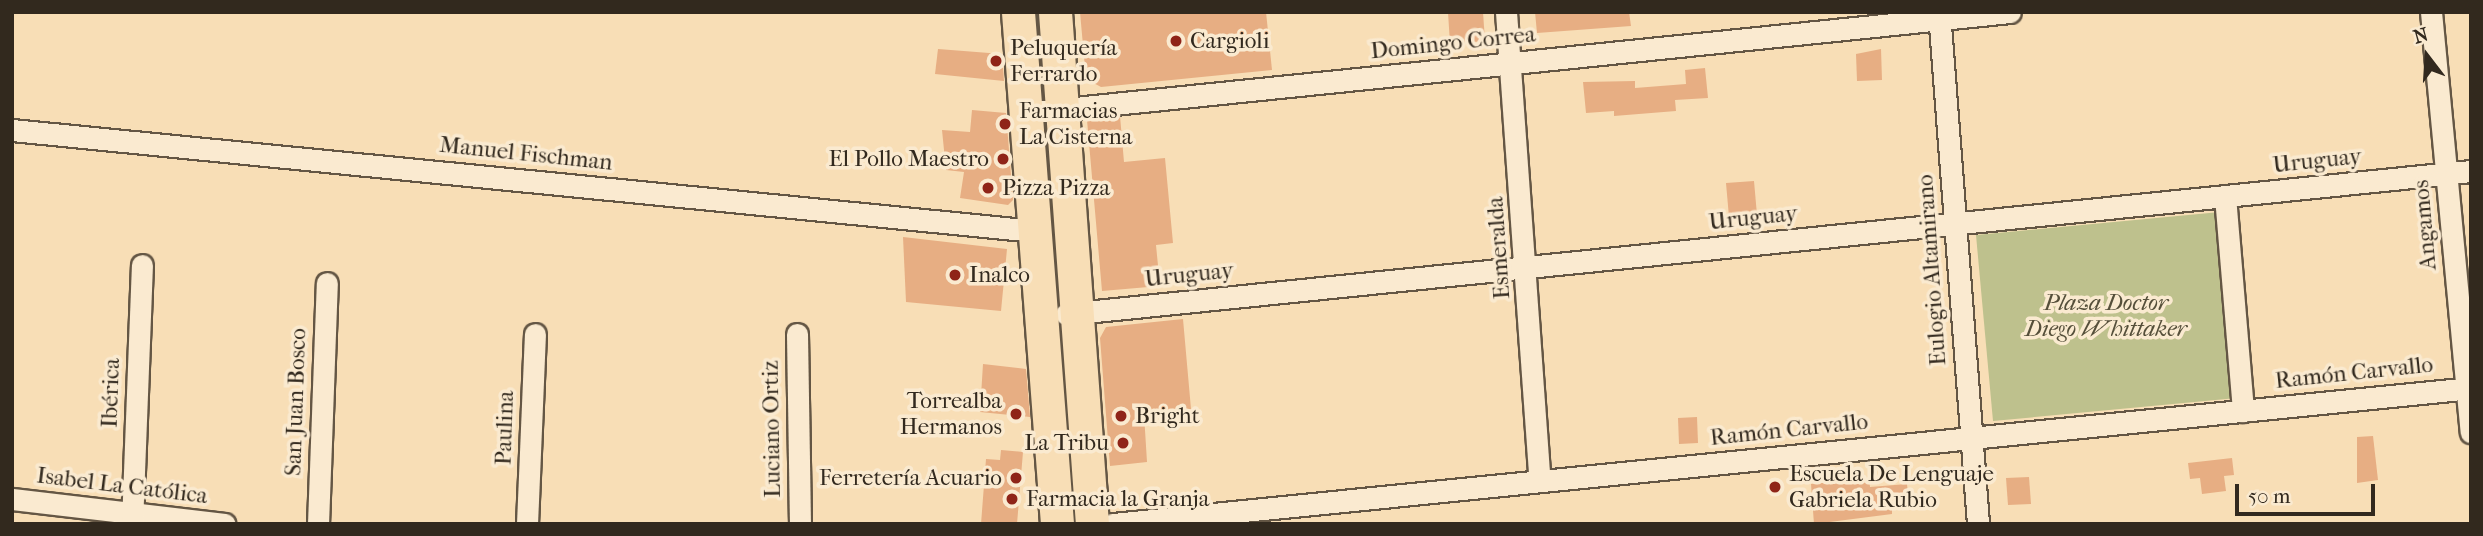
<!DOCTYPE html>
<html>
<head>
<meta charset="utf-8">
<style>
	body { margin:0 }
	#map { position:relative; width:2483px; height:536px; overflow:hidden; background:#f8deb6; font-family:"IM FELL French Canon",serif }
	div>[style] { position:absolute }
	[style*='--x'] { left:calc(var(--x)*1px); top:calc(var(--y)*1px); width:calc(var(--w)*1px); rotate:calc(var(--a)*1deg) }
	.green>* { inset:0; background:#bec18d }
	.building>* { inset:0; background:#e7ae83 }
	.roads { filter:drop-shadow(2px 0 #645644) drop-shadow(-2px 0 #645644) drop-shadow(0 2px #645644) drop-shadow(0 -2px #645644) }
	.minor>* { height:21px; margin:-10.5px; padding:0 10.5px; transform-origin:10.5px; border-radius:10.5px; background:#faead0 }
	.primary>* { height:33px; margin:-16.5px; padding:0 16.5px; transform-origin:16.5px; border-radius:16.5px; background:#f8deb6 }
	.dots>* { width:19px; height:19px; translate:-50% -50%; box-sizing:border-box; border:4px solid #faead0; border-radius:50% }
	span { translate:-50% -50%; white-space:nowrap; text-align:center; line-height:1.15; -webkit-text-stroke:7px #faead0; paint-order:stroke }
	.poi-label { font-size:23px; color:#32291e }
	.left { translate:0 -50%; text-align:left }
	.right { translate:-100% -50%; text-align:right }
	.street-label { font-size:23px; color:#32291e }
	.park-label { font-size:23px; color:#554f3a; font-style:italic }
	.frame { position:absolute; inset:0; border:14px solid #32291e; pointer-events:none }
	.north { position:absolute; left:2392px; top:21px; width:70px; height:70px; -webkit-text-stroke:5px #faead0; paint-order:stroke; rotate:343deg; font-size:19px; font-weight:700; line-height:28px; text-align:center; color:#32291e }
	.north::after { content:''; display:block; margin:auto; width:24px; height:32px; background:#32291e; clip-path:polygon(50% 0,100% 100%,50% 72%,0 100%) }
	.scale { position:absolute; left:2235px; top:484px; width:140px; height:32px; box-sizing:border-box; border:4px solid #32291e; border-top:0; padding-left:9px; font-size:21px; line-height:24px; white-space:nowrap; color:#32291e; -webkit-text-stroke:5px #faead0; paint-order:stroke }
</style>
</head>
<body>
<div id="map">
	<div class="green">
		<i style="clip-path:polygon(2220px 212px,2237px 398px,1993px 421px,1976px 235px)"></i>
	</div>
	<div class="building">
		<i style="clip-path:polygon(1080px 12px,1266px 12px,1272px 70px,1101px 87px,1086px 79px)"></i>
		<i style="clip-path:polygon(1448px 12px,1483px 12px,1485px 41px,1450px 44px)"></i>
		<i style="clip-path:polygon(1535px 12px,1629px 12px,1631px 26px,1537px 33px)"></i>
		<i style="clip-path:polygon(938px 49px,1002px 54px,1004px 81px,935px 74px)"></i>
		<i style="clip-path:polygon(1881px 49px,1882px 80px,1857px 81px,1856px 54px)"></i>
		<i style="clip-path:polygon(1705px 68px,1708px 98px,1675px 100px,1676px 111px,1614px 116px,1614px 111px,1586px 113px,1583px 82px,1635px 81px,1635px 88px,1686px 84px,1685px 70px)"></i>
		<i style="clip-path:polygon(972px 110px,1006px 113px,1013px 200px,1008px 205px,960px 198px,964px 172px,946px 170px,942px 130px,970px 132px)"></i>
		<i style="clip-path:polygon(1120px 116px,1124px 162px,1165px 158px,1173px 243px,1156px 245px,1160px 286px,1102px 291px,1087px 120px)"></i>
		<i style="clip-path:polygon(1754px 181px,1757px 215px,1729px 217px,1726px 183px)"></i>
		<i style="clip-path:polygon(903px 237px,1007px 249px,1001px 311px,906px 302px)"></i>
		<i style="clip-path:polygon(1183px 319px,1191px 409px,1144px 414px,1147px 462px,1110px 466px,1100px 338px,1106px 327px)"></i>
		<i style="clip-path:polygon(983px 364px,1026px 369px,1030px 417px,980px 412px)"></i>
		<i style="clip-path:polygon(1697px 417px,1698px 443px,1679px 444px,1678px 418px)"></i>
		<i style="clip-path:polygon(2373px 436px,2378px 480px,2357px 483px,2357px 437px)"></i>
		<i style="clip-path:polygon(1001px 450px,1023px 452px,1017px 524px,981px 524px,986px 459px,1000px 460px)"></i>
		<i style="clip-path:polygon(2232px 458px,2234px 475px,2224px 476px,2226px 491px,2202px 494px,2200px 478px,2190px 479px,2188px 463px)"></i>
		<i style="clip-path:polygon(2029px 477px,2031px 504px,2008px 505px,2006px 478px)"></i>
		<i style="clip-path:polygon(1869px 479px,1870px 487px,1907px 484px,1909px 506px,1892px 507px,1892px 514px,1814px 524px,1811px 484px)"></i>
	</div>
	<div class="roads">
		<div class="minor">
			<i style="--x:1506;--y:12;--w:470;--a:85.9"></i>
			<i style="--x:1939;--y:12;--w:513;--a:85.64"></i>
			<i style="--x:2431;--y:12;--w:422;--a:84.6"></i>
			<i style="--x:1026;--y:113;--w:989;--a:-5.86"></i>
			<i style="--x:12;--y:130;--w:1028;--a:5.64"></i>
			<i style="--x:2225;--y:196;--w:216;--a:85.2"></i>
			<i style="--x:1066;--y:314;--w:1412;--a:-5.81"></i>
			<i style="--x:797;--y:334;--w:190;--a:89.1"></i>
			<i style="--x:12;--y:499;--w:214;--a:6.7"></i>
			<i style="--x:132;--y:524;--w:259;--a:-87.8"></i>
			<i style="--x:318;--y:524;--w:241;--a:-87.9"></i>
			<i style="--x:527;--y:524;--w:190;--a:-87.6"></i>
			<i style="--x:1113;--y:524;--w:1365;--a:-5.72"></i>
		</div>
		<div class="primary">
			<i style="--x:1018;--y:12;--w:513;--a:85.64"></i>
			<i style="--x:1055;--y:12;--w:513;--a:85.87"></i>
		</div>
	</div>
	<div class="dots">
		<i style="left:1176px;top:41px;background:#8f2418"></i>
		<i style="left:996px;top:61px;background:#8f2418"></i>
		<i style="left:1005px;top:124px;background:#8f2418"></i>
		<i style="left:1003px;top:159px;background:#8f2418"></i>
		<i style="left:988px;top:188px;background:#8f2418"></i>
		<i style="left:955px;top:275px;background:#8f2418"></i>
		<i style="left:1016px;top:414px;background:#8f2418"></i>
		<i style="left:1121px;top:416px;background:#8f2418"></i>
		<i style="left:1123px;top:443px;background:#8f2418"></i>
		<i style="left:1016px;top:478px;background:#8f2418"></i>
		<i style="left:1775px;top:487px;background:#8f2418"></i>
		<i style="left:1012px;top:499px;background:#8f2418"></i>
	</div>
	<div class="poi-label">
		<span class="left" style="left:1190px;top:41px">Cargioli</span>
		<span class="left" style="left:1010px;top:61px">Peluquería<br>Ferrardo</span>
		<span class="left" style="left:1019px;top:124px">Farmacias<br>La Cisterna</span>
		<span class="right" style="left:989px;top:159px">El Pollo Maestro</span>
		<span class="left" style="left:1002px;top:188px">Pizza Pizza</span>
		<span class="left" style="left:969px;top:275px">Inalco</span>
		<span class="right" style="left:1002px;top:414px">Torrealba<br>Hermanos</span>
		<span class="left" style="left:1135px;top:416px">Bright</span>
		<span class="right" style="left:1109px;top:443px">La Tribu</span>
		<span class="left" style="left:1789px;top:487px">Escuela De Lenguaje<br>Gabriela Rubio</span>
		<span class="right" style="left:1002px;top:478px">Ferretería Acuario</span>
		<span class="left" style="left:1026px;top:499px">Farmacia la Granja</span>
	</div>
	<div class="street-label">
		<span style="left:1453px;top:43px;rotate:-6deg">Domingo Correa</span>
		<span style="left:526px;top:154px;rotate:6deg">Manuel Fischman</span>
		<span style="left:2317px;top:161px;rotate:-6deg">Uruguay</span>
		<span style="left:1753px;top:218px;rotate:-6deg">Uruguay</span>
		<span style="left:2425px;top:225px;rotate:-95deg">Angamos</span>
		<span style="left:1499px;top:248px;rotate:-94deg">Esmeralda</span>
		<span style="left:1932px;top:270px;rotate:-94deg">Eulogio Altamirano</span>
		<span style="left:1189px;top:275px;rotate:-6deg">Uruguay</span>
		<span style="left:2354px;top:373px;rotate:-6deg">Ramón Carvallo</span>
		<span style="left:111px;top:393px;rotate:-88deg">Ibérica</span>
		<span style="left:296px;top:402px;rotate:-88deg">San Juan Bosco</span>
		<span style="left:505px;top:428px;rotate:-88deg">Paulina</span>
		<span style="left:772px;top:429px;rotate:-91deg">Luciano Ortiz</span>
		<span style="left:1789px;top:430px;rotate:-6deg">Ramón Carvallo</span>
		<span style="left:122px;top:486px;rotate:7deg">Isabel La Católica</span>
	</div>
	<div class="park-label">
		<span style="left:2106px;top:316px">Plaza Doctor<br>Diego Whittaker</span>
	</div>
	<div class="frame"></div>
	<div class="north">N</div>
	<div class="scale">50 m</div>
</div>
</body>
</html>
